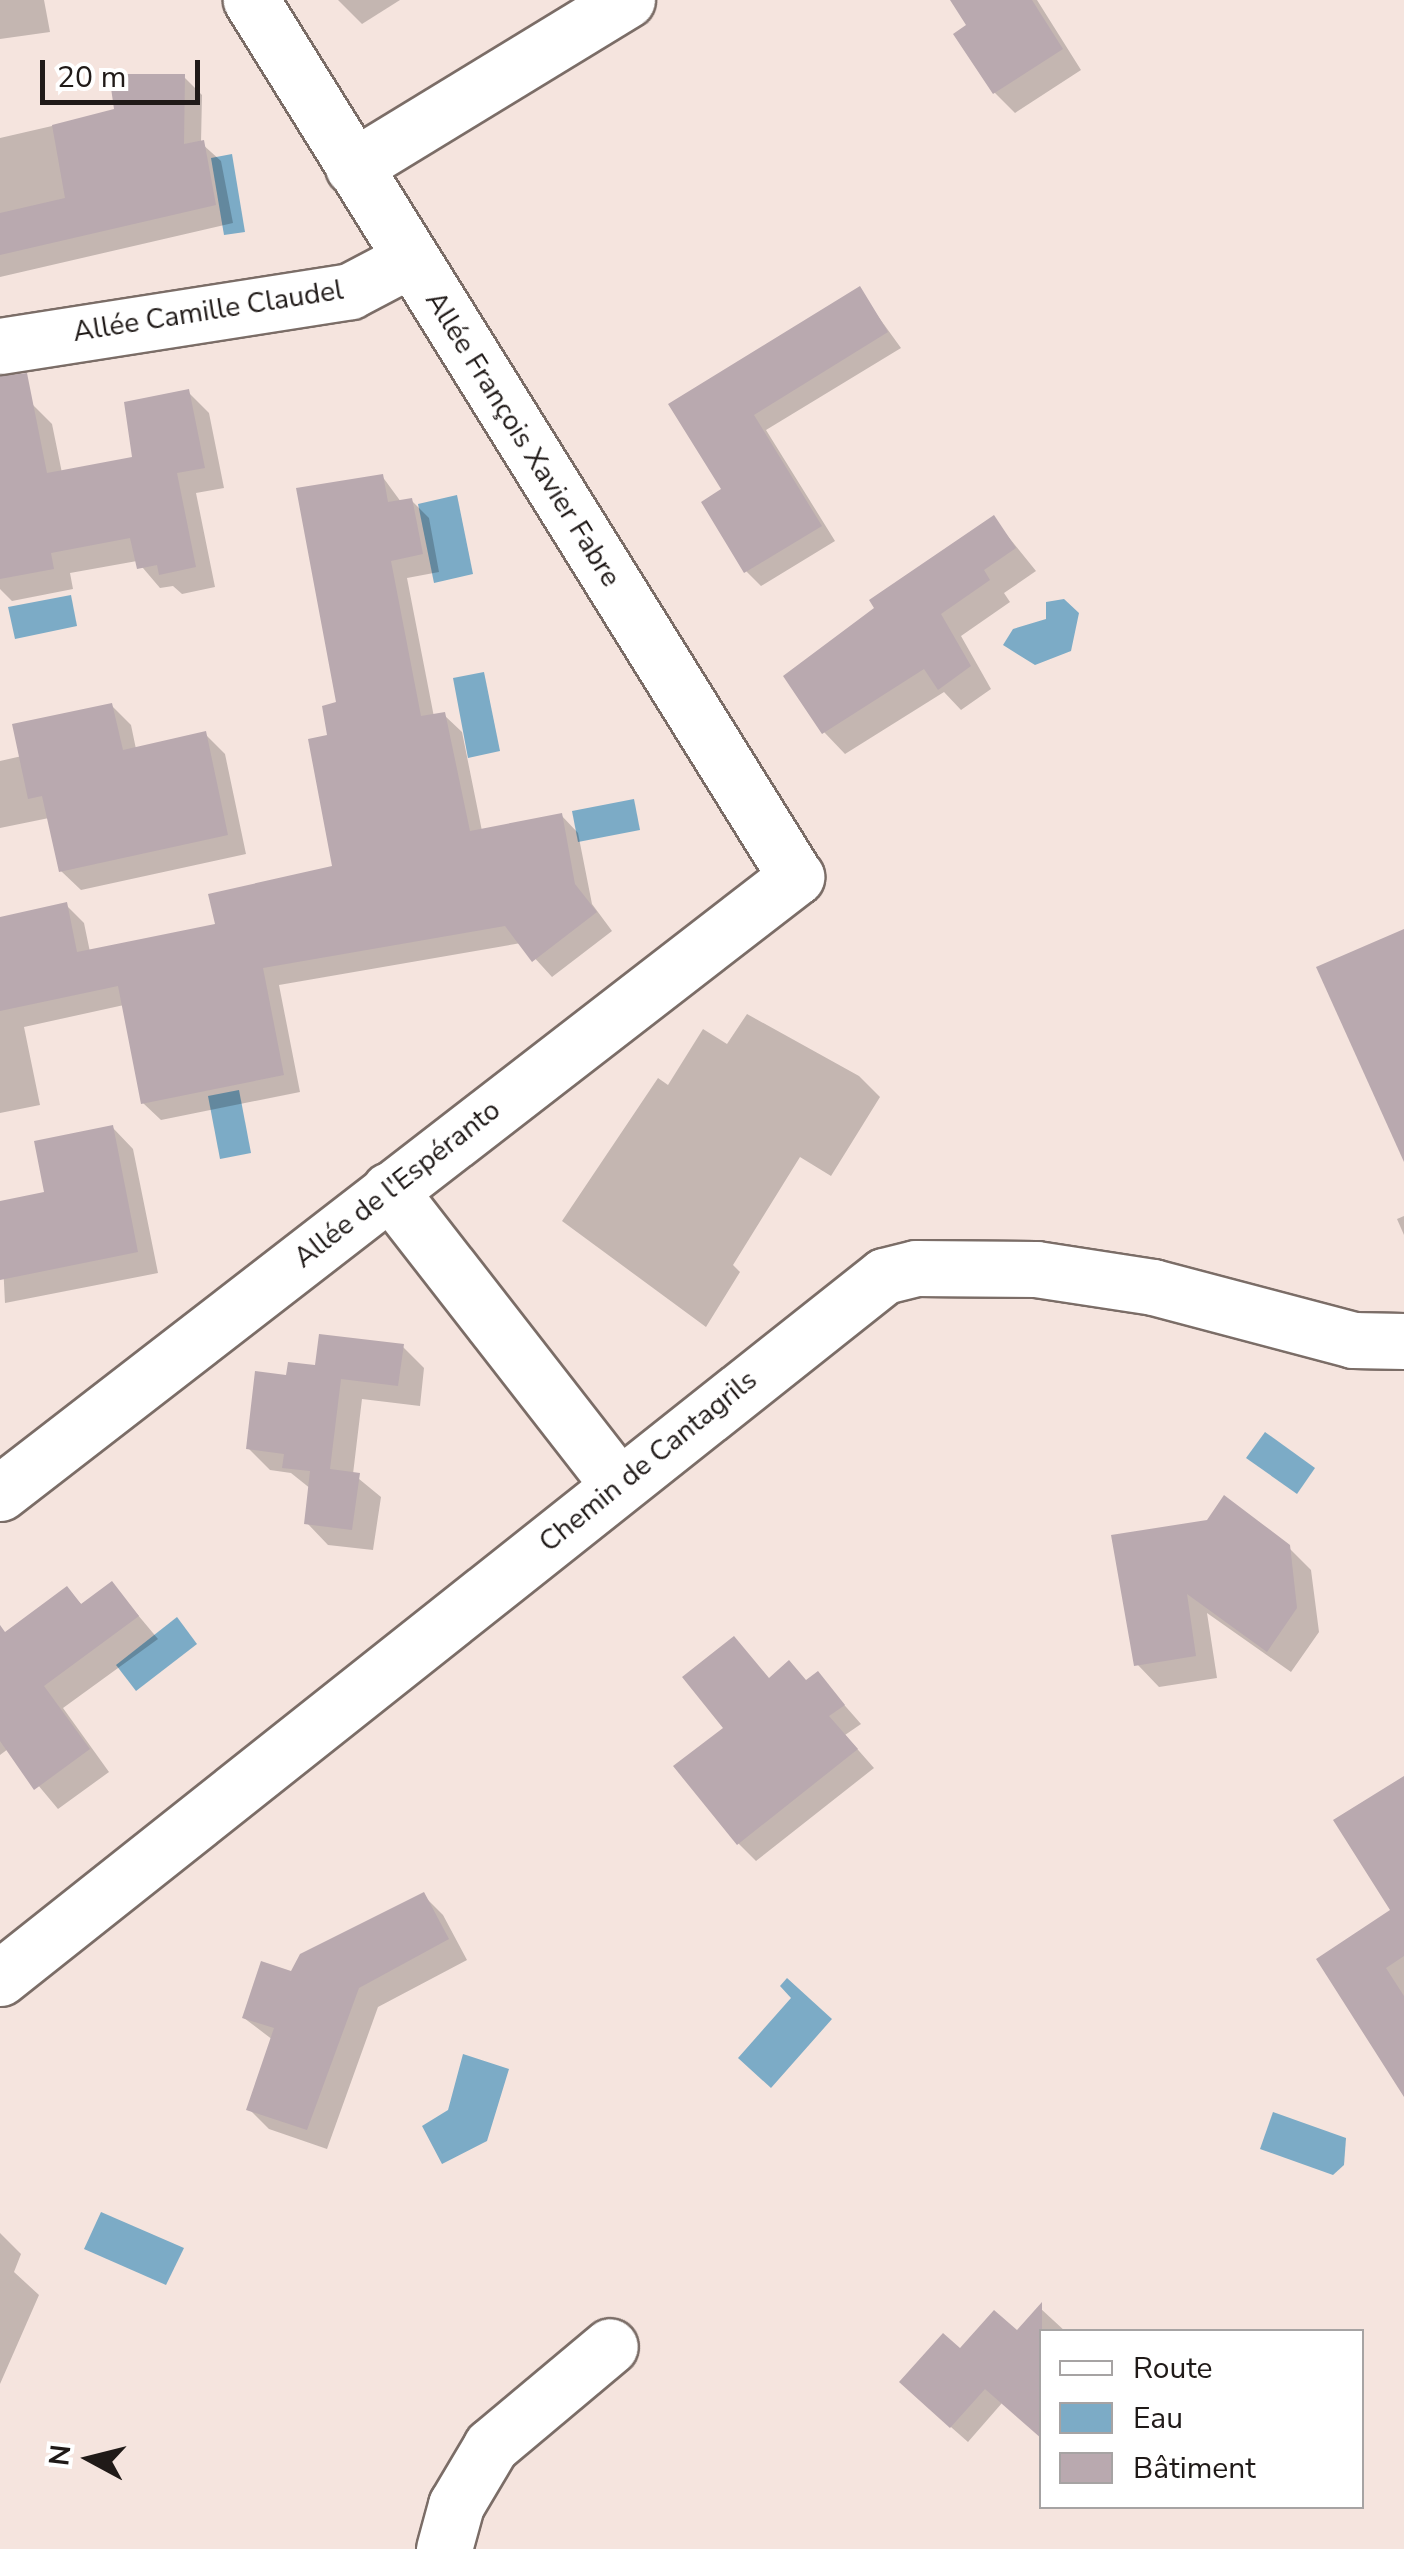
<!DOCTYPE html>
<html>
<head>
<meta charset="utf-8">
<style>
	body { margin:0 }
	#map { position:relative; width:1404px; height:2549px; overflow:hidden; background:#f5e4de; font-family:"Nunito Sans",sans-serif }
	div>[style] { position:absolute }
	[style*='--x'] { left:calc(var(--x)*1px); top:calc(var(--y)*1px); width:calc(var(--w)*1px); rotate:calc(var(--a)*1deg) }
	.water>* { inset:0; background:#7cabc6 }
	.shadow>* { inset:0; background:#0003 }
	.building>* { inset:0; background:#b9a9af }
	.roads { filter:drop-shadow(2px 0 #7b6d67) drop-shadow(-2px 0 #7b6d67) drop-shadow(0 2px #7b6d67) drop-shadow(0 -2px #7b6d67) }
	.minor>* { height:55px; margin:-27.5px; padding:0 27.5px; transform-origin:27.5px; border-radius:27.5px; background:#fff }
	span { translate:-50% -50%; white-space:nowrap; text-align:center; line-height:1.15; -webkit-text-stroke:8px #fff; paint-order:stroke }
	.street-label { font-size:28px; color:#201a18 }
	.legend { position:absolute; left:1039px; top:2329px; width:325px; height:180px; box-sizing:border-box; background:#fff; border:2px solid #a6a3a3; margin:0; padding:12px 18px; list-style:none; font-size:30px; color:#201a18 }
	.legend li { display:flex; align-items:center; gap:20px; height:50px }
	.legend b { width:50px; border:2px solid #a6a3a3 }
	.north { position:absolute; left:40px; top:2409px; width:100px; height:100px; -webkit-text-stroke:8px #fff; paint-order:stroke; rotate:277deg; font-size:28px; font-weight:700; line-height:40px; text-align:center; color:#201a18 }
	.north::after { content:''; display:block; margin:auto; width:35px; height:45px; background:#201a18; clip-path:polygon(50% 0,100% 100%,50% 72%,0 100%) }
	.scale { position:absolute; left:40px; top:60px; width:160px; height:45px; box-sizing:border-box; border:5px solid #201a18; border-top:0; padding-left:12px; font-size:30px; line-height:35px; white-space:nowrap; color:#201a18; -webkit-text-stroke:8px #fff; paint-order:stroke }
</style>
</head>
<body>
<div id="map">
	<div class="water">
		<i style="clip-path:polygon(232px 154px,245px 232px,224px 235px,211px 158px)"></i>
		<i style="clip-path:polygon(457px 495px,473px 574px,434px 583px,418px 504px)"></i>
		<i style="clip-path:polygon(71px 595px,77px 626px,15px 639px,8px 607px)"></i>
		<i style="clip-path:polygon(1064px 599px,1079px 613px,1071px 651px,1035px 665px,1003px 645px,1013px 629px,1046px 619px,1046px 602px)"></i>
		<i style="clip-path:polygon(484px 672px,500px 751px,468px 758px,453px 678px)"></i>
		<i style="clip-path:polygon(634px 799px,640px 830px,578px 842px,572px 811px)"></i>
		<i style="clip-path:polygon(239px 1090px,251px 1153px,220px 1159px,208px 1096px)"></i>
		<i style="clip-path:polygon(1265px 1432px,1315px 1468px,1297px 1494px,1246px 1458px)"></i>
		<i style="clip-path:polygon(177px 1617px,197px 1644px,136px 1691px,116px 1665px)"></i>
		<i style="clip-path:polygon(787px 1978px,832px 2019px,771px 2088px,738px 2058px,791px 1998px,780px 1986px)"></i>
		<i style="clip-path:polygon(463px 2054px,509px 2069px,487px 2141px,442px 2164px,422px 2126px,448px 2110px)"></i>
		<i style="clip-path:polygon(1273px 2112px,1346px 2138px,1344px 2165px,1333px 2175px,1260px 2149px)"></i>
		<i style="clip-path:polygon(101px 2212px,184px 2248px,166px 2285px,84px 2249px)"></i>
	</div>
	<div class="shadow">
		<i style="clip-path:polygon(0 0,44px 0,50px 32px,0 39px)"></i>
		<i style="clip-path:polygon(338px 0,400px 0,362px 24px)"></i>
		<i style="clip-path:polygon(954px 0,1037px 0,1081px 70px,1015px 113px,995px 93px,971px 25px)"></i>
		<i style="clip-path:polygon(184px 77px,202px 95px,201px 143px,221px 161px,233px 223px,0 277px,0 138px,117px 111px)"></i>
		<i style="clip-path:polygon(859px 290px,901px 348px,766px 430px,835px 541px,761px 586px,746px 571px,725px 490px,672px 405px)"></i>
		<i style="clip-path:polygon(188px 392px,209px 413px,224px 488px,196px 493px,215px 587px,182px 594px,173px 586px,160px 588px,137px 561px,70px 573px,73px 589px,12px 601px,0 589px,0 410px,31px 403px,52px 424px,62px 473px,135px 459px)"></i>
		<i style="clip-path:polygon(382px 476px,401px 502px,411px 500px,429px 518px,439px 572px,407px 578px,434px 717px,444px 715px,462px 732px,482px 831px,561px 815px,578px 833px,592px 904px,612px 931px,552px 977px,521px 943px,279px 985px,300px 1092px,161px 1120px,143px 1103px,124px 1005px,24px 1027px,40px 1105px,0 1113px,0 919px,66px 905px,84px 923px,90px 952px,218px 926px,335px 867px,330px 737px)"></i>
		<i style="clip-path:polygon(993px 518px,1036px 571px,1004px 593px,1010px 602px,961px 636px,991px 689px,961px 710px,944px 692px,845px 754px,824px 732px)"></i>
		<i style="clip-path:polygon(111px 705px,131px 725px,136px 749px,205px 734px,225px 754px,246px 854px,81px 890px,61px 871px,49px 818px,0 828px,0 761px,22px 756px)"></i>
		<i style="clip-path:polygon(747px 1014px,859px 1076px,880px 1097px,831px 1176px,800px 1157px,733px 1265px,740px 1272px,706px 1327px,562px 1221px,658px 1078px,668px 1085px,703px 1029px,727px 1044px)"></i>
		<i style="clip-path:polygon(113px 1128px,133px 1149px,158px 1273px,5px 1303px,0 1203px,47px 1194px)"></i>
		<i style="clip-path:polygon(1404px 1216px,1404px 1235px,1397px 1219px)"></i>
		<i style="clip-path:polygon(402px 1346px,424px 1368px,420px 1406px,362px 1399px,353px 1474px,381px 1497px,373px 1550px,328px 1545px,307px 1523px,311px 1489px,291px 1473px,270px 1470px,248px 1448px,288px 1378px)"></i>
		<i style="clip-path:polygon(1208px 1523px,1288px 1547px,1311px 1570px,1319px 1632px,1291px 1672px,1207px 1613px,1217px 1678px,1159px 1687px,1137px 1664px)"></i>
		<i style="clip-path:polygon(112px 1584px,158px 1639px,63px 1708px,109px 1772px,58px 1809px,8px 1749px,0 1755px,0 1645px,67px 1589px,83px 1606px)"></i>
		<i style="clip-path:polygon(734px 1640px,770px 1680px,807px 1682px,818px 1675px,861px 1724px,845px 1735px,874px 1768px,756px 1861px,738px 1843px,726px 1729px)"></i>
		<i style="clip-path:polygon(1404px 1802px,1404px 2090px,1320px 1960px,1393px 1911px)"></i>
		<i style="clip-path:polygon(423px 1895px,443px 1915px,467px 1960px,378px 2007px,327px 2149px,269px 2129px,249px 2109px,273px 2040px,244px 2018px,293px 1975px)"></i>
		<i style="clip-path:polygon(0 2233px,21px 2254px,14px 2272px,39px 2295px,0 2384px)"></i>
		<i style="clip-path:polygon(1040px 2308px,1066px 2332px,1042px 2332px,1002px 2403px,968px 2442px,918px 2398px,961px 2351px,1017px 2333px)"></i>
	</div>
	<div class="building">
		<i style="clip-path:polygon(950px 0,1032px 0,1063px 49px,993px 94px,953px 34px,966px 25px)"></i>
		<i style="clip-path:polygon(109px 74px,185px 74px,184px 144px,204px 140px,216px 205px,0 255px,0 213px,65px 198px,52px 125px,114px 109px)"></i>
		<i style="clip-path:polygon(860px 286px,888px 332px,754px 415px,822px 526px,744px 573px,701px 502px,721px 489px,668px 404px)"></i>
		<i style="clip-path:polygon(27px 373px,47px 473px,132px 457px,124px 402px,189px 389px,205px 468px,177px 473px,196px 567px,159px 575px,157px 565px,137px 569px,130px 538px,51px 553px,54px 569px,0 579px,0 376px)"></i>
		<i style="clip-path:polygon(383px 474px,388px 502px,412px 498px,423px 554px,391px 561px,421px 716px,445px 712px,470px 831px,562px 813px,575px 884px,597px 912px,532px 962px,505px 926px,263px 968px,284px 1075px,141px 1104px,118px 986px,0 1011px,0 917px,67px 902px,77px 952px,215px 924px,208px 894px,332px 866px,308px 739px,327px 735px,322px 706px,336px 702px,296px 488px)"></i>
		<i style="clip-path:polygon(994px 515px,1016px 548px,984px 570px,990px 580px,941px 614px,971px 666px,938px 690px,924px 669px,822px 734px,783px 676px,874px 608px,869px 600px)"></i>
		<i style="clip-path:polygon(112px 703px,123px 750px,206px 731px,228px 835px,59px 872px,42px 796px,28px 799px,12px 724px)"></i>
		<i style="clip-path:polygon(1404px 929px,1404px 1162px,1316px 967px)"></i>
		<i style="clip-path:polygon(113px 1125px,138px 1252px,0 1280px,0 1201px,44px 1192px,34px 1141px)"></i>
		<i style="clip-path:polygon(319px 1334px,404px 1344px,398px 1386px,341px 1379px,330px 1469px,360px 1473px,352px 1530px,304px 1524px,310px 1471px,282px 1468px,284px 1454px,246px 1449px,255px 1371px,286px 1375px,288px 1362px,315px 1365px)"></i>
		<i style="clip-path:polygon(1224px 1495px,1290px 1545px,1297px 1608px,1267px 1652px,1187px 1594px,1196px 1656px,1134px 1666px,1111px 1535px,1207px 1520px)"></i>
		<i style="clip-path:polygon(112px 1581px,139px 1616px,44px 1686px,90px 1749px,34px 1790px,0 1741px,0 1625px,5px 1632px,67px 1586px,81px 1604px)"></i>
		<i style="clip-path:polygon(734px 1636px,769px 1678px,789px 1660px,806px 1680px,818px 1671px,845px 1705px,829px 1716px,858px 1749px,737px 1845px,673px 1766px,723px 1728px,682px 1677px)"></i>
		<i style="clip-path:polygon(1404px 1776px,1404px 1956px,1386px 1968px,1404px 1996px,1404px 2097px,1316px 1959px,1390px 1910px,1333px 1820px)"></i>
		<i style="clip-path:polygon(424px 1892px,449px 1939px,359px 1988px,307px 2130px,246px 2110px,274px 2028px,242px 2018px,261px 1961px,291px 1971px,300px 1954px)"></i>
		<i style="clip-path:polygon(1042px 2302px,1042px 2439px,985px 2389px,950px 2428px,899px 2382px,943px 2333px,960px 2348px,994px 2310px,1017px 2330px)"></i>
	</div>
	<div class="roads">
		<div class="minor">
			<i style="--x:353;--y:167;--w:321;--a:-31.4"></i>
			<i style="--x:0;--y:346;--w:354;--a:-8.9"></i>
			<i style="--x:350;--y:291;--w:69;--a:-27.7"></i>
			<i style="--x:389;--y:1190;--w:373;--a:52.1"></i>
			<i style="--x:0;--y:1493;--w:1007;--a:-37.74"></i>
			<i style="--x:796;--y:877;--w:1033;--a:-121.86"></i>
			<i style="--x:0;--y:1978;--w:1129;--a:-38.45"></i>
			<i style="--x:884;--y:1276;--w:33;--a:-14"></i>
			<i style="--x:916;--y:1268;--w:120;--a:0.5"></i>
			<i style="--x:1036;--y:1269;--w:118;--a:8.7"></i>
			<i style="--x:1153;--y:1287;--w:207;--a:14.8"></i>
			<i style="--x:1353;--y:1340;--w:51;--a:1.1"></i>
			<i style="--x:444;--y:2549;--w:46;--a:-74.7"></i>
			<i style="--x:456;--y:2505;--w:69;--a:-59.3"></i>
			<i style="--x:491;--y:2446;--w:155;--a:-40"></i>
		</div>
	</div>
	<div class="street-label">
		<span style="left:208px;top:311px;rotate:-9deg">Allée Camille Claudel</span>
		<span style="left:523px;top:439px;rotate:58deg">Allée François Xavier Fabre</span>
		<span style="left:397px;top:1184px;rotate:-38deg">Allée de l'Espéranto</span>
		<span style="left:648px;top:1461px;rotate:-39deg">Chemin de Cantagrils</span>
	</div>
	<ul class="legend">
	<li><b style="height:12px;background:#fff"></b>Route</li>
	<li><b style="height:28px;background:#7cabc6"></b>Eau</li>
	<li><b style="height:28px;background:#b9a9af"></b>Bâtiment</li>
	</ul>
	<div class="north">N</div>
	<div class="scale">20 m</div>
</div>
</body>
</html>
